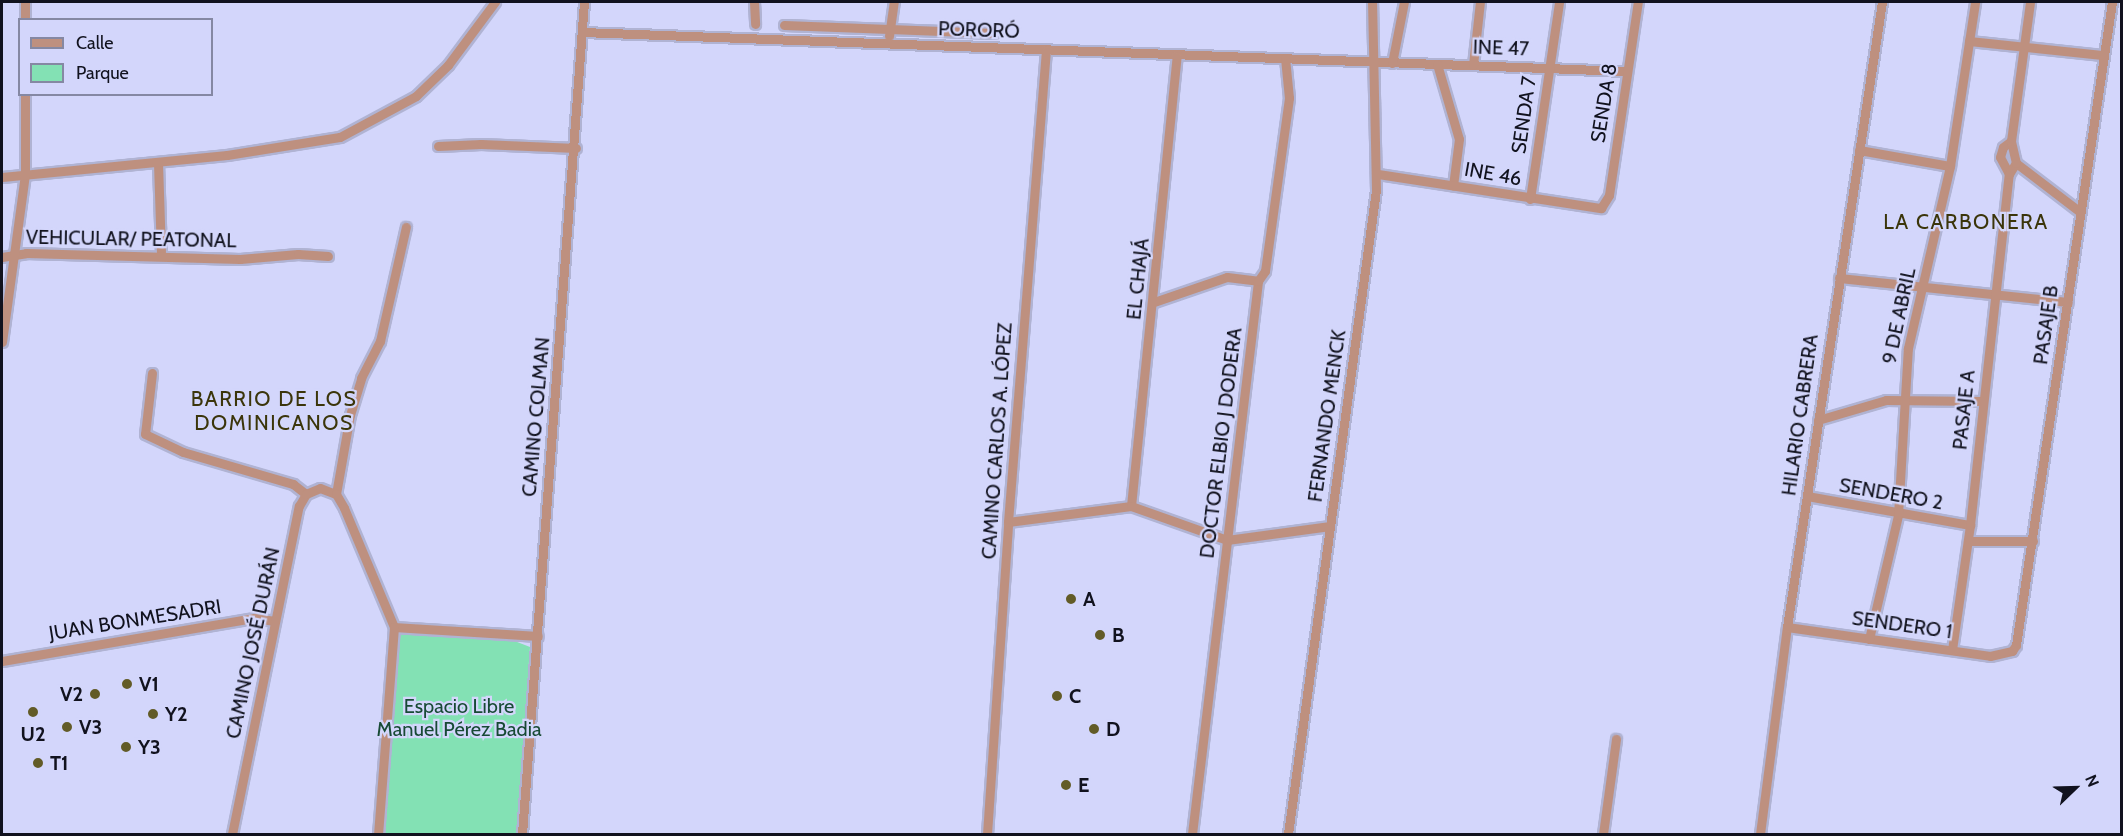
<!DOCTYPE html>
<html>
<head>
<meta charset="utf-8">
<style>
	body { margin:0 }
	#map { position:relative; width:2123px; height:836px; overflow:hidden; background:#d3d6fb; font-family:Cabin,sans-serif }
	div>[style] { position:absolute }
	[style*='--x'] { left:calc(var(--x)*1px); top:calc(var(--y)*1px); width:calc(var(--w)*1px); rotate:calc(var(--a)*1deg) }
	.green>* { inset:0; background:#83e1b4 }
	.roads { filter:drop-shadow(2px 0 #b0b3d3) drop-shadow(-2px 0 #b0b3d3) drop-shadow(0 2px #b0b3d3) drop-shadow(0 -2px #b0b3d3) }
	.minor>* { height:9px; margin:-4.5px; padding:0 4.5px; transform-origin:4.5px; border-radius:4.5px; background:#be907f }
	.dots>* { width:16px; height:16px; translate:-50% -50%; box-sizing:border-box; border:3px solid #d3d6fb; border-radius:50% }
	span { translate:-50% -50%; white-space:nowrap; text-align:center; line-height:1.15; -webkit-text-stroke:4.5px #d3d6fb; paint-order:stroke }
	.street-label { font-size:20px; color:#11121e }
	.poi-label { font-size:20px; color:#11121e; font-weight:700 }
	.left { translate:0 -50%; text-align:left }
	.right { translate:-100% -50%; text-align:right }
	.park-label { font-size:20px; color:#174a34 }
	.neighbourhood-label { font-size:21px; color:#3b350a; letter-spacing:1.5px }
	.frame { position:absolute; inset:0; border:3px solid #11121e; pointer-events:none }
	.legend { position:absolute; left:18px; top:18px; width:195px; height:78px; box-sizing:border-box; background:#d3d6fb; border:2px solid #8588a3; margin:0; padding:8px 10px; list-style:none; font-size:18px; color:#11121e }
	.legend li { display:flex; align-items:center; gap:12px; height:30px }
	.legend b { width:30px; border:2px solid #8588a3 }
	.north { position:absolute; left:2045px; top:758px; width:60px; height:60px; -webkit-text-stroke:4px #d3d6fb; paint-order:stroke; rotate:67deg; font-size:16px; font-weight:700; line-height:24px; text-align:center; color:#11121e }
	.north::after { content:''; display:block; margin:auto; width:21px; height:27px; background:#11121e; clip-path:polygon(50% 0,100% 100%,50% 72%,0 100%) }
</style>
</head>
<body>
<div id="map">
	<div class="green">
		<i style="clip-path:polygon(410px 630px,512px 640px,530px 647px,517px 834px,385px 834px,397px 640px,401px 633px)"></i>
	</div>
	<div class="roads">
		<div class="minor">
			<i style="--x:25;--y:2;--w:18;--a:90"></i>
			<i style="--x:754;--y:2;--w:22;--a:87"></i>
			<i style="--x:784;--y:25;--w:210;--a:2.2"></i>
			<i style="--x:582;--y:32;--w:1046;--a:2.14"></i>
			<i style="--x:889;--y:36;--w:34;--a:-82"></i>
			<i style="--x:1969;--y:41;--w:134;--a:6"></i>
			<i style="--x:1392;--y:63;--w:62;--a:-78.9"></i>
			<i style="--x:1437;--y:64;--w:78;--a:73.7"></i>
			<i style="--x:1459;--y:139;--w:47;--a:97.3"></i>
			<i style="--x:1473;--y:65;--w:63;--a:-83.7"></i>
			<i style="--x:438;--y:146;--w:43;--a:-2.7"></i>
			<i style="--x:481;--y:144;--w:95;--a:2.4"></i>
			<i style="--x:1859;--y:150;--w:92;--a:10"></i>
			<i style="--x:158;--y:163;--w:92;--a:88.1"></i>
			<i style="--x:2016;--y:163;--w:81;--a:37.4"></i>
			<i style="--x:1378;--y:174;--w:226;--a:8.7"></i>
			<i style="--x:1601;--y:208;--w:15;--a:-58"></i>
			<i style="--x:1609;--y:195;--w:195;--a:-81.5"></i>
			<i style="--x:2009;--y:174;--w:19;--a:-118"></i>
			<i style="--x:2000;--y:157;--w:10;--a:-73"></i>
			<i style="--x:2003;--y:147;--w:10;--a:-37"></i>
			<i style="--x:2;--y:177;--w:226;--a:-5.6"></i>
			<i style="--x:227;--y:155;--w:114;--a:-9.1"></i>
			<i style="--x:340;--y:137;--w:86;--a:-28.3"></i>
			<i style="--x:416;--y:96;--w:45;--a:-44.1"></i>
			<i style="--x:448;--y:65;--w:79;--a:-53.3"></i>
			<i style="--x:1530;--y:199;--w:199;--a:-81.6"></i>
			<i style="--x:2;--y:257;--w:24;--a:-9"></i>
			<i style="--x:26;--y:253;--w:214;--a:1.6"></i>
			<i style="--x:240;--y:259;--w:58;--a:-4.9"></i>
			<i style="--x:298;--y:254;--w:30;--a:4"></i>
			<i style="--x:1839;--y:278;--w:230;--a:6"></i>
			<i style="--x:1154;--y:302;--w:77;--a:-18.9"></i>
			<i style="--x:1227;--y:277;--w:31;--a:7"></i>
			<i style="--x:2;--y:342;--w:169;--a:-82.2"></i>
			<i style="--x:25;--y:175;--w:81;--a:-90"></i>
			<i style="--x:152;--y:373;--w:61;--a:96.5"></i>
			<i style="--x:145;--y:434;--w:42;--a:25.3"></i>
			<i style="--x:183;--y:452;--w:115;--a:16.2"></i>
			<i style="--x:293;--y:484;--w:16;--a:38"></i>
			<i style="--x:1818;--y:420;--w:71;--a:-16.4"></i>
			<i style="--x:1886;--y:400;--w:97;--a:0.6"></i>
			<i style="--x:336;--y:494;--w:80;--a:-80"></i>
			<i style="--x:350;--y:415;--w:39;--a:-73"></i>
			<i style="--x:361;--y:378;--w:42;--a:-62.8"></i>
			<i style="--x:380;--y:341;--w:117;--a:-77.2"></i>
			<i style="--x:1807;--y:496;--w:166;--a:10.1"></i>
			<i style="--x:1131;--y:506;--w:452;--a:-84.2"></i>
			<i style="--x:1008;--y:522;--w:124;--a:-7.4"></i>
			<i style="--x:1131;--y:506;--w:102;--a:19.5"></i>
			<i style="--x:1227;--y:540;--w:104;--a:-7.7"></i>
			<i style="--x:1968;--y:541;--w:65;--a:0"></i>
			<i style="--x:394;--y:627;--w:144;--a:3.6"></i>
			<i style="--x:1787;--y:627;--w:205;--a:8.1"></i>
			<i style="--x:1990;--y:656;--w:23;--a:-13"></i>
			<i style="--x:2012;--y:651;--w:7;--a:-56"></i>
			<i style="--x:2016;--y:645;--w:650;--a:-81.51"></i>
			<i style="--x:1869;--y:639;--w:127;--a:-76.8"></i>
			<i style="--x:1898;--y:515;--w:167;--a:-86.6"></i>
			<i style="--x:1908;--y:348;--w:187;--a:-77"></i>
			<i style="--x:1950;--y:166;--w:166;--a:-81.3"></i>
			<i style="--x:1952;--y:650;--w:126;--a:-81.8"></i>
			<i style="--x:1970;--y:525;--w:353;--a:-83.7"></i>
			<i style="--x:2009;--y:174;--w:13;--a:-58"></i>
			<i style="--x:2016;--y:163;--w:23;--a:-103"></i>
			<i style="--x:2011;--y:141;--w:140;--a:-82.2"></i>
			<i style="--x:2;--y:661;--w:256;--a:-9.7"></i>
			<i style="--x:254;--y:618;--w:21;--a:8"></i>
			<i style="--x:232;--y:834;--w:335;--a:-78.5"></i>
			<i style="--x:299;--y:506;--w:14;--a:-60"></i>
			<i style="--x:306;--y:494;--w:15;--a:-23"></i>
			<i style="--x:320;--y:488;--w:17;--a:21"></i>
			<i style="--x:336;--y:494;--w:16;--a:60"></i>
			<i style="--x:344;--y:508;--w:129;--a:67.2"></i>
			<i style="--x:394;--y:627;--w:208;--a:94.4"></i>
			<i style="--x:522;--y:834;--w:834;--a:-85.74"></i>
			<i style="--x:987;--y:834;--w:313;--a:-86.1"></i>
			<i style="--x:1008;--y:522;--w:473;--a:-85.4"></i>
			<i style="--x:1192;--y:834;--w:557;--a:-83.19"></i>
			<i style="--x:1258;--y:281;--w:12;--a:-55"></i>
			<i style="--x:1265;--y:271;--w:175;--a:-82.1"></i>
			<i style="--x:1289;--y:98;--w:40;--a:-95.7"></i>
			<i style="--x:1288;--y:834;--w:650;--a:-82.22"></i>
			<i style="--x:1376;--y:190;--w:188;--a:-91.2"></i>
			<i style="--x:1603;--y:834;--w:96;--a:-82.2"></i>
			<i style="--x:1760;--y:834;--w:209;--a:-82.6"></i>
			<i style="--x:1787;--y:627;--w:632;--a:-81.36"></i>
		</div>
	</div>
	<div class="dots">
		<i style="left:1071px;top:599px;background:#625b27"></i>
		<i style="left:1100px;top:635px;background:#625b27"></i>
		<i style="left:127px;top:684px;background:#625b27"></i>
		<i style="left:95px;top:694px;background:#625b27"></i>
		<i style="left:1057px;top:696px;background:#625b27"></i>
		<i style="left:33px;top:712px;background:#625b27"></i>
		<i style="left:153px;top:714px;background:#625b27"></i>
		<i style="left:67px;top:727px;background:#625b27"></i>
		<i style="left:1094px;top:729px;background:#625b27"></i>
		<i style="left:126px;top:747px;background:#625b27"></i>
		<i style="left:38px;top:763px;background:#625b27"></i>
		<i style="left:1066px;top:785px;background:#625b27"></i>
	</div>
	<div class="street-label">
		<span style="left:979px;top:30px;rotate:2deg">PORORÓ</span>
		<span style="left:1501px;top:48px;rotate:2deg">INE 47</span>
		<span style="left:1604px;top:103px;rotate:-81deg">SENDA 8</span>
		<span style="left:1524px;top:115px;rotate:-82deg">SENDA 7</span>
		<span style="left:1493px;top:174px;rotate:10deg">INE 46</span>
		<span style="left:131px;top:239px;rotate:1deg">VEHICULAR/ PEATONAL</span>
		<span style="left:1138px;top:279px;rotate:-84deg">EL CHAJÁ</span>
		<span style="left:1899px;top:316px;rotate:-78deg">9 DE ABRIL</span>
		<span style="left:2046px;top:325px;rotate:-82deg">PASAJE B</span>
		<span style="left:1964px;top:410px;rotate:-84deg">PASAJE A</span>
		<span style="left:1800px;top:415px;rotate:-82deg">HILARIO CABRERA</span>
		<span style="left:1327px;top:416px;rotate:-82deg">FERNANDO MENCK</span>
		<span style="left:536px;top:417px;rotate:-85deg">CAMINO COLMAN</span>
		<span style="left:997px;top:441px;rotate:-86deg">CAMINO CARLOS A. LÓPEZ</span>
		<span style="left:1221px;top:443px;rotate:-83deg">DOCTOR ELBIO J DODERA</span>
		<span style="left:1891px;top:494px;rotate:10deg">SENDERO 2</span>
		<span style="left:135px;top:620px;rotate:-9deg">JUAN BONMESADRI</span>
		<span style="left:1902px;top:625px;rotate:8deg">SENDERO 1</span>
		<span style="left:253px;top:643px;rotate:-78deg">CAMINO JOSÉ DURÁN</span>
	</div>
	<div class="poi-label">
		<span class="left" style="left:1083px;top:599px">A</span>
		<span class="left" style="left:1112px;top:635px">B</span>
		<span class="left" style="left:139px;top:684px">V1</span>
		<span class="right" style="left:83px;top:694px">V2</span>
		<span class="left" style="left:1069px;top:696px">C</span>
		<span class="left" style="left:165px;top:714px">Y2</span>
		<span class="left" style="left:79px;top:727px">V3</span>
		<span class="left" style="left:1106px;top:729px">D</span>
		<span style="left:33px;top:734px">U2</span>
		<span class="left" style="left:138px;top:747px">Y3</span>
		<span class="left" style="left:50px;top:763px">T1</span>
		<span class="left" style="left:1078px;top:785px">E</span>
	</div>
	<div class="park-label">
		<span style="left:459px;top:718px">Espacio Libre<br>Manuel Pérez Badia</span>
	</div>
	<div class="neighbourhood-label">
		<span style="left:1966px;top:222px">LA CARBONERA</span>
		<span style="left:274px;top:411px">BARRIO DE LOS<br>DOMINICANOS</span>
	</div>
	<div class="frame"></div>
	<ul class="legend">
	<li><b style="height:8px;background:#be907f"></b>Calle</li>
	<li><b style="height:16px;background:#83e1b4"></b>Parque</li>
	</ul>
	<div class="north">N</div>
</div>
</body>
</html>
